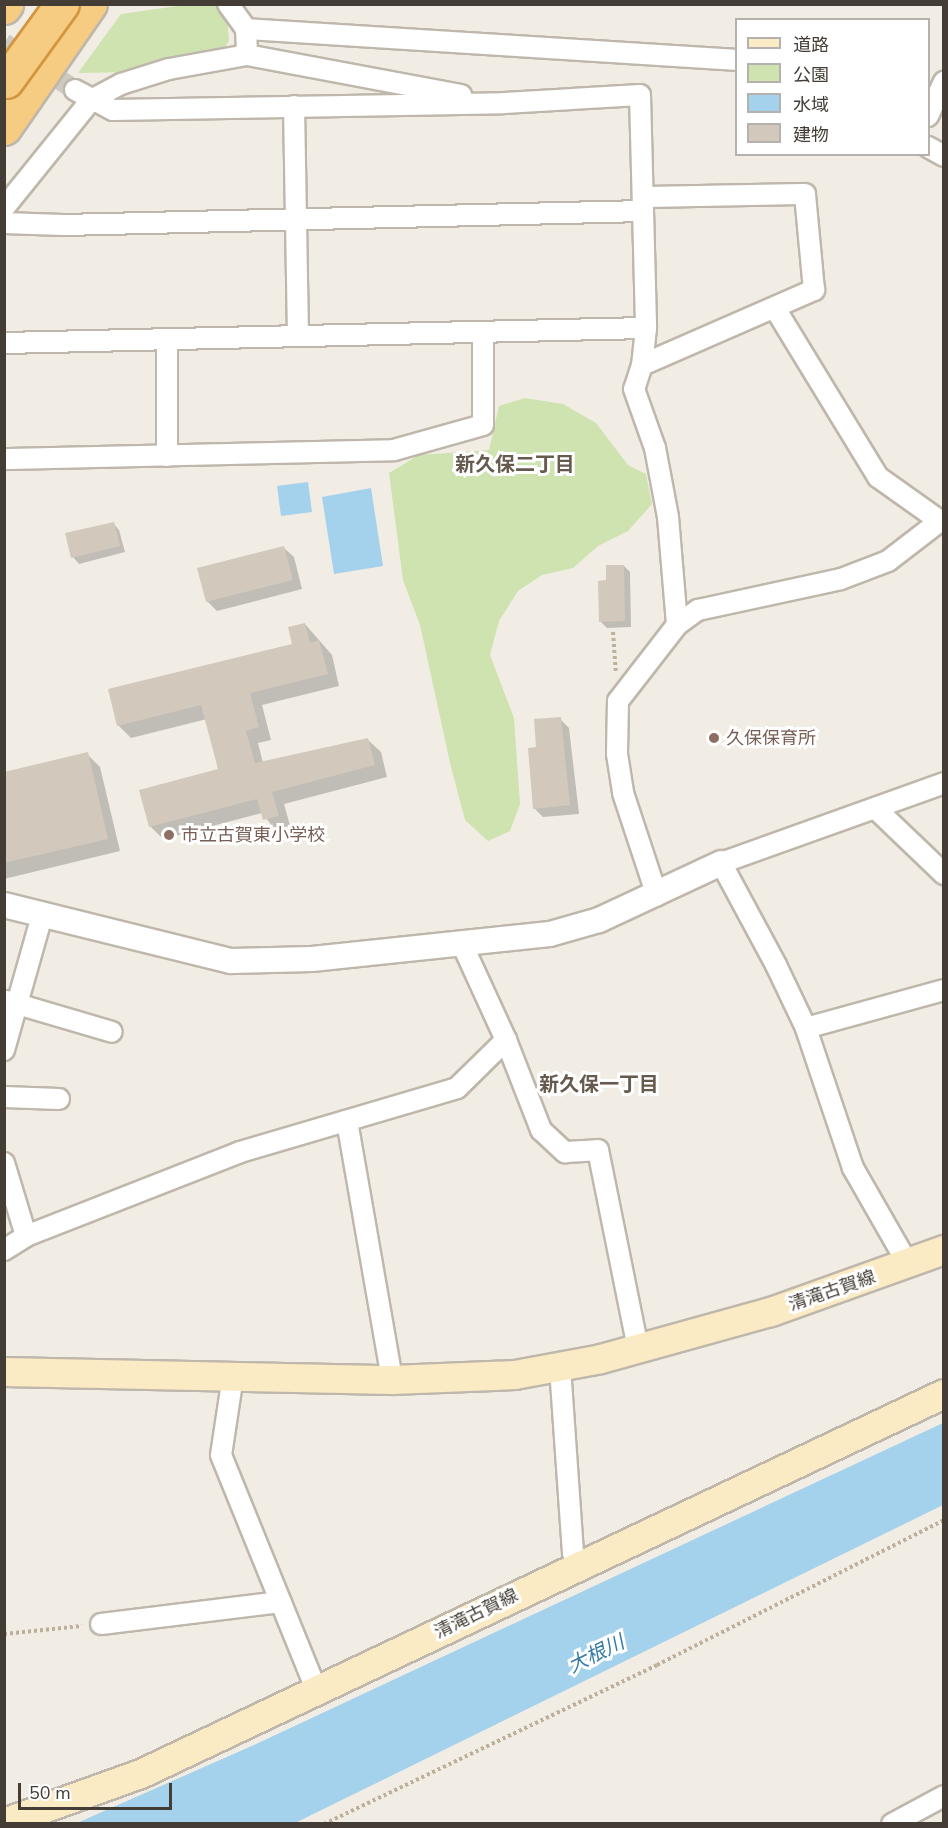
<!DOCTYPE html>
<html>
<head>
<meta charset="utf-8">
<style>
	body { margin:0 }
	#map { position:relative; width:948px; height:1828px; overflow:hidden; background:#f1ede4; font-family:"Nunito Sans","Noto Sans JP",sans-serif }
	div>[style] { position:absolute }
	[style*='--x'] { left:calc(var(--x)*1px); top:calc(var(--y)*1px); width:calc(var(--w)*1px); rotate:calc(var(--a)*1deg) }
	.green>* { inset:0; background:#cee3af }
	.water>* { inset:0; background:#a4d1eb }
	.shadow>* { inset:0; background:#0003 }
	.building>* { inset:0; background:#d2c8bb }
	.minor-tunnel>* { height:20px; margin-top:-10px; transform-origin:0; background:repeating-linear-gradient(90deg,#cecac1 0 20px,transparent 0 30px) }
	.path>* { height:4px; margin-top:-2px; transform-origin:0; background:repeating-linear-gradient(90deg,#bdaf9a 0 3px,transparent 0 6px) }
	.roads { filter:drop-shadow(2px 0 #bfb7ab) drop-shadow(-2px 0 #bfb7ab) drop-shadow(0 2px #bfb7ab) drop-shadow(0 -2px #bfb7ab) }
	.minor>* { height:20px; margin:-10px; padding:0 10px; transform-origin:10px; border-radius:10px; background:#fff }
	.tertiary>* { height:24px; margin:-12px; padding:0 12px; transform-origin:12px; border-radius:12px; background:#fff }
	.secondary>* { height:28px; margin:-14px; padding:0 14px; transform-origin:14px; border-radius:14px; background:#fbebc5 }
	.trunk>* { height:33px; margin:-16.5px; padding:0 16.5px; transform-origin:16.5px; border-radius:16.5px; background:#f6cc82 }
	.bridges { filter:drop-shadow(2px 0 #d3953d) drop-shadow(-2px 0 #d3953d) drop-shadow(0 2px #d3953d) drop-shadow(0 -2px #d3953d) }
	.trunk-bridge>* { height:33px; margin:-16.5px; padding:0 16.5px; transform-origin:16.5px; border-radius:16.5px; background:#f6cc82 }
	.dots>* { width:16px; height:16px; translate:-50% -50%; box-sizing:border-box; border:3px solid #fff; border-radius:50% }
	span { translate:-50% -50%; white-space:nowrap; text-align:center; line-height:1.15; -webkit-text-stroke:6px #fff; paint-order:stroke }
	.education-label { font-size:18px; color:#785e54 }
	.left { translate:0 -50%; text-align:left }
	.street-label { font-size:18px; color:#433d35 }
	.neighbourhood-label { font-size:20px; color:#655a4d; font-weight:700 }
	.water-label { font-size:20px; color:#357ca7; font-style:italic }
	.frame { position:absolute; inset:0; border:6px solid #433d35; pointer-events:none }
	.legend { position:absolute; left:735px; top:18px; width:195px; height:138px; box-sizing:border-box; background:#fff; border:2px solid #b4b1ae; margin:0; padding:8px 10px; list-style:none; font-size:18px; color:#433d35 }
	.legend li { display:flex; align-items:center; gap:12px; height:30px }
	.legend b { width:30px; border:2px solid #b4b1ae }
	.scale { position:absolute; left:18px; top:1783px; width:154px; height:27px; box-sizing:border-box; border:3px solid #433d35; border-top:0; padding-left:8px; font-size:18px; line-height:21px; white-space:nowrap; color:#433d35; -webkit-text-stroke:4px #fff; paint-order:stroke }
</style>
</head>
<body>
<div id="map">
	<div class="green">
		<i style="clip-path:polygon(219px 4px,227px 15px,229px 41px,225px 47px,133px 72px,78px 73px,121px 14px,185px 5px)"></i>
		<i style="clip-path:polygon(525px 398px,563px 404px,596px 423px,628px 465px,646px 474px,652px 504px,628px 531px,598px 546px,573px 568px,542px 575px,518px 591px,499px 621px,490px 655px,514px 718px,520px 804px,510px 831px,488px 841px,465px 820px,451px 767px,420px 625px,403px 580px,389px 473px,419px 455px,489px 450px,499px 406px)"></i>
	</div>
	<div class="water">
		<i style="clip-path:polygon(308px 482px,312px 512px,281px 516px,277px 486px)"></i>
		<i style="clip-path:polygon(371px 488px,383px 566px,334px 574px,322px 497px)"></i>
		<i style="clip-path:polygon(943px 1423px,943px 1505px,295px 1823px,77px 1823px,254px 1745px)"></i>
	</div>
	<div class="shadow">
		<i style="clip-path:polygon(113px 523px,119px 530px,125px 552px,79px 564px,73px 557px)"></i>
		<i style="clip-path:polygon(284px 548px,294px 557px,302px 589px,217px 611px,207px 601px)"></i>
		<i style="clip-path:polygon(624px 566px,630px 572px,631px 627px,607px 628px,601px 622px)"></i>
		<i style="clip-path:polygon(305px 624px,332px 655px,339px 686px,262px 705px,271px 740px,258px 743px,263px 763px,368px 740px,381px 752px,387px 777px,284px 804px,291px 829px,277px 832px,262px 813px,163px 839px,150px 826px,220px 770px,207px 719px,131px 738px,118px 725px,294px 645px)"></i>
		<i style="clip-path:polygon(560px 719px,569px 728px,579px 814px,543px 817px,534px 808px)"></i>
		<i style="clip-path:polygon(87px 754px,100px 767px,120px 851px,4px 879px,4px 773px)"></i>
	</div>
	<div class="building">
		<i style="clip-path:polygon(114px 522px,120px 546px,71px 558px,65px 533px)"></i>
		<i style="clip-path:polygon(284px 546px,293px 580px,206px 602px,197px 568px)"></i>
		<i style="clip-path:polygon(606px 565px,624px 565px,625px 621px,599px 622px,598px 581px,606px 580px)"></i>
		<i style="clip-path:polygon(305px 623px,310px 643px,319px 640px,328px 674px,250px 693px,259px 727px,246px 731px,255px 763px,368px 738px,375px 765px,272px 792px,279px 816px,263px 820px,257px 799px,149px 827px,139px 790px,218px 769px,201px 705px,117px 726px,108px 689px,292px 644px,288px 627px)"></i>
		<i style="clip-path:polygon(561px 717px,570px 805px,533px 809px,528px 748px,536px 747px,534px 719px)"></i>
		<i style="clip-path:polygon(88px 752px,108px 839px,4px 863px,4px 772px)"></i>
	</div>
	<div class="minor-tunnel">
		<i style="--x:4;--y:43;--w:85;--a:33.5"></i>
	</div>
	<div class="path">
		<i style="--x:613;--y:632;--w:39;--a:86"></i>
		<i style="--x:4;--y:1634;--w:78;--a:-5.9"></i>
		<i style="--x:324;--y:1824;--w:369;--a:-25.5"></i>
		<i style="--x:657;--y:1665;--w:322;--a:-26.8"></i>
	</div>
	<div class="roads">
		<div class="minor">
			<i style="--x:228;--y:4;--w:31;--a:54"></i>
			<i style="--x:247;--y:55;--w:26;--a:-92"></i>
			<i style="--x:246;--y:29;--w:491;--a:3.6"></i>
			<i style="--x:75;--y:90;--w:43;--a:27.8"></i>
			<i style="--x:113;--y:110;--w:391;--a:-1"></i>
			<i style="--x:504;--y:103;--w:136;--a:-3.4"></i>
			<i style="--x:640;--y:95;--w:233;--a:88.5"></i>
			<i style="--x:646;--y:328;--w:37;--a:96"></i>
			<i style="--x:642;--y:365;--w:25;--a:108"></i>
			<i style="--x:634;--y:389;--w:63;--a:70.4"></i>
			<i style="--x:655;--y:448;--w:70;--a:79.3"></i>
			<i style="--x:668;--y:517;--w:108;--a:85.2"></i>
			<i style="--x:677;--y:625;--w:96;--a:127.8"></i>
			<i style="--x:618;--y:701;--w:53;--a:91.1"></i>
			<i style="--x:617;--y:754;--w:39;--a:81"></i>
			<i style="--x:623;--y:793;--w:108;--a:71.7"></i>
			<i style="--x:294;--y:106;--w:230;--a:89"></i>
			<i style="--x:928;--y:116;--w:38;--a:-65"></i>
			<i style="--x:928;--y:147;--w:18;--a:29"></i>
			<i style="--x:4;--y:208;--w:139;--a:-51.1"></i>
			<i style="--x:91;--y:100;--w:34;--a:-28"></i>
			<i style="--x:121;--y:84;--w:50;--a:-17.4"></i>
			<i style="--x:169;--y:69;--w:79;--a:-10.2"></i>
			<i style="--x:247;--y:55;--w:218;--a:10.6"></i>
			<i style="--x:4;--y:223;--w:59;--a:1.9"></i>
			<i style="--x:63;--y:225;--w:580;--a:-1.38"></i>
			<i style="--x:167;--y:342;--w:114;--a:90"></i>
			<i style="--x:4;--y:343;--w:642;--a:-1.34"></i>
			<i style="--x:642;--y:365;--w:188;--a:-23.6"></i>
			<i style="--x:814;--y:290;--w:96;--a:-95.4"></i>
			<i style="--x:805;--y:194;--w:162;--a:178.9"></i>
			<i style="--x:4;--y:459;--w:390;--a:-1.3"></i>
			<i style="--x:394;--y:450;--w:92;--a:-15.7"></i>
			<i style="--x:483;--y:425;--w:92;--a:-90"></i>
			<i style="--x:677;--y:625;--w:26;--a:-36"></i>
			<i style="--x:698;--y:610;--w:146;--a:-12.2"></i>
			<i style="--x:841;--y:579;--w:50;--a:-21"></i>
			<i style="--x:888;--y:561;--w:66;--a:-37.6"></i>
			<i style="--x:940;--y:521;--w:76;--a:-144.6"></i>
			<i style="--x:878;--y:477;--w:198;--a:-121.4"></i>
			<i style="--x:877;--y:810;--w:93;--a:43.7"></i>
			<i style="--x:7;--y:1001;--w:109;--a:16.4"></i>
			<i style="--x:806;--y:1028;--w:143;--a:-15.4"></i>
			<i style="--x:506;--y:1040;--w:97;--a:68.7"></i>
			<i style="--x:541;--y:1130;--w:33;--a:43"></i>
			<i style="--x:565;--y:1152;--w:33;--a:-3"></i>
			<i style="--x:598;--y:1150;--w:203;--a:78.6"></i>
			<i style="--x:4;--y:1050;--w:139;--a:-74.2"></i>
			<i style="--x:4;--y:1097;--w:55;--a:2.1"></i>
			<i style="--x:347;--y:1121;--w:263;--a:80.1"></i>
			<i style="--x:4;--y:1163;--w:76;--a:73.2"></i>
			<i style="--x:4;--y:1250;--w:26;--a:-32"></i>
			<i style="--x:26;--y:1236;--w:230;--a:-21.4"></i>
			<i style="--x:240;--y:1152;--w:226;--a:-16.4"></i>
			<i style="--x:457;--y:1088;--w:69;--a:-44.4"></i>
			<i style="--x:506;--y:1040;--w:103;--a:-114.6"></i>
			<i style="--x:908;--y:1264;--w:111;--a:-119.8"></i>
			<i style="--x:853;--y:1168;--w:148;--a:-108.6"></i>
			<i style="--x:806;--y:1028;--w:70;--a:-115.5"></i>
			<i style="--x:776;--y:965;--w:116;--a:-118.3"></i>
			<i style="--x:721;--y:863;--w:237;--a:-19.7"></i>
			<i style="--x:560;--y:1367;--w:186;--a:86"></i>
			<i style="--x:573;--y:1553;--w:14;--a:69"></i>
			<i style="--x:233;--y:1376;--w:80;--a:98.6"></i>
			<i style="--x:221;--y:1455;--w:255;--a:67.9"></i>
			<i style="--x:101;--y:1624;--w:181;--a:-7"></i>
			<i style="--x:892;--y:1824;--w:59;--a:-28.3"></i>
		</div>
		<div class="tertiary">
			<i style="--x:4;--y:905;--w:234;--a:13.9"></i>
			<i style="--x:231;--y:961;--w:81;--a:-1.4"></i>
			<i style="--x:312;--y:959;--w:239;--a:-6"></i>
			<i style="--x:550;--y:934;--w:51;--a:-15.9"></i>
			<i style="--x:599;--y:920;--w:135;--a:-25"></i>
		</div>
		<div class="secondary">
			<i style="--x:4;--y:1372;--w:388;--a:1.2"></i>
			<i style="--x:392;--y:1380;--w:123;--a:-2.3"></i>
			<i style="--x:515;--y:1375;--w:87;--a:-10.5"></i>
			<i style="--x:601;--y:1359;--w:176;--a:-15.5"></i>
			<i style="--x:771;--y:1312;--w:184;--a:-19.7"></i>
			<i style="--x:4;--y:1823;--w:145;--a:-19.7"></i>
			<i style="--x:141;--y:1774;--w:888;--a:-25.32"></i>
		</div>
		<div class="trunk">
			<i style="--x:4;--y:7;--w:4;--a:-56"></i>
			<i style="--x:4;--y:128;--w:151;--a:-55.3"></i>
		</div>
	</div>
	<div class="bridges">
		<div class="trunk-bridge">
			<i style="--x:6;--y:81;--w:95;--a:-54"></i>
		</div>
	</div>
	<div class="dots">
		<i style="left:714px;top:738px;background:#8d6e63"></i>
		<i style="left:169px;top:835px;background:#8d6e63"></i>
	</div>
	<div class="education-label">
		<span class="left" style="left:726px;top:738px">久保保育所</span>
		<span class="left" style="left:181px;top:835px">市立古賀東小学校</span>
	</div>
	<div class="street-label">
		<span style="left:832px;top:1291px;rotate:-19deg">清滝古賀線</span>
		<span style="left:476px;top:1614px;rotate:-26deg">清滝古賀線</span>
	</div>
	<div class="neighbourhood-label">
		<span style="left:515px;top:464px">新久保二丁目</span>
		<span style="left:599px;top:1084px">新久保一丁目</span>
	</div>
	<div class="water-label">
		<span style="left:596px;top:1654px;rotate:-26deg">大根川</span>
	</div>
	<div class="frame"></div>
	<ul class="legend">
	<li><b style="height:8px;background:#fbebc5"></b>道路</li>
	<li><b style="height:16px;background:#cee3af"></b>公園</li>
	<li><b style="height:16px;background:#a4d1eb"></b>水域</li>
	<li><b style="height:16px;background:#d2c8bb"></b>建物</li>
	</ul>
	<div class="scale">50 m</div>
</div>
</body>
</html>
